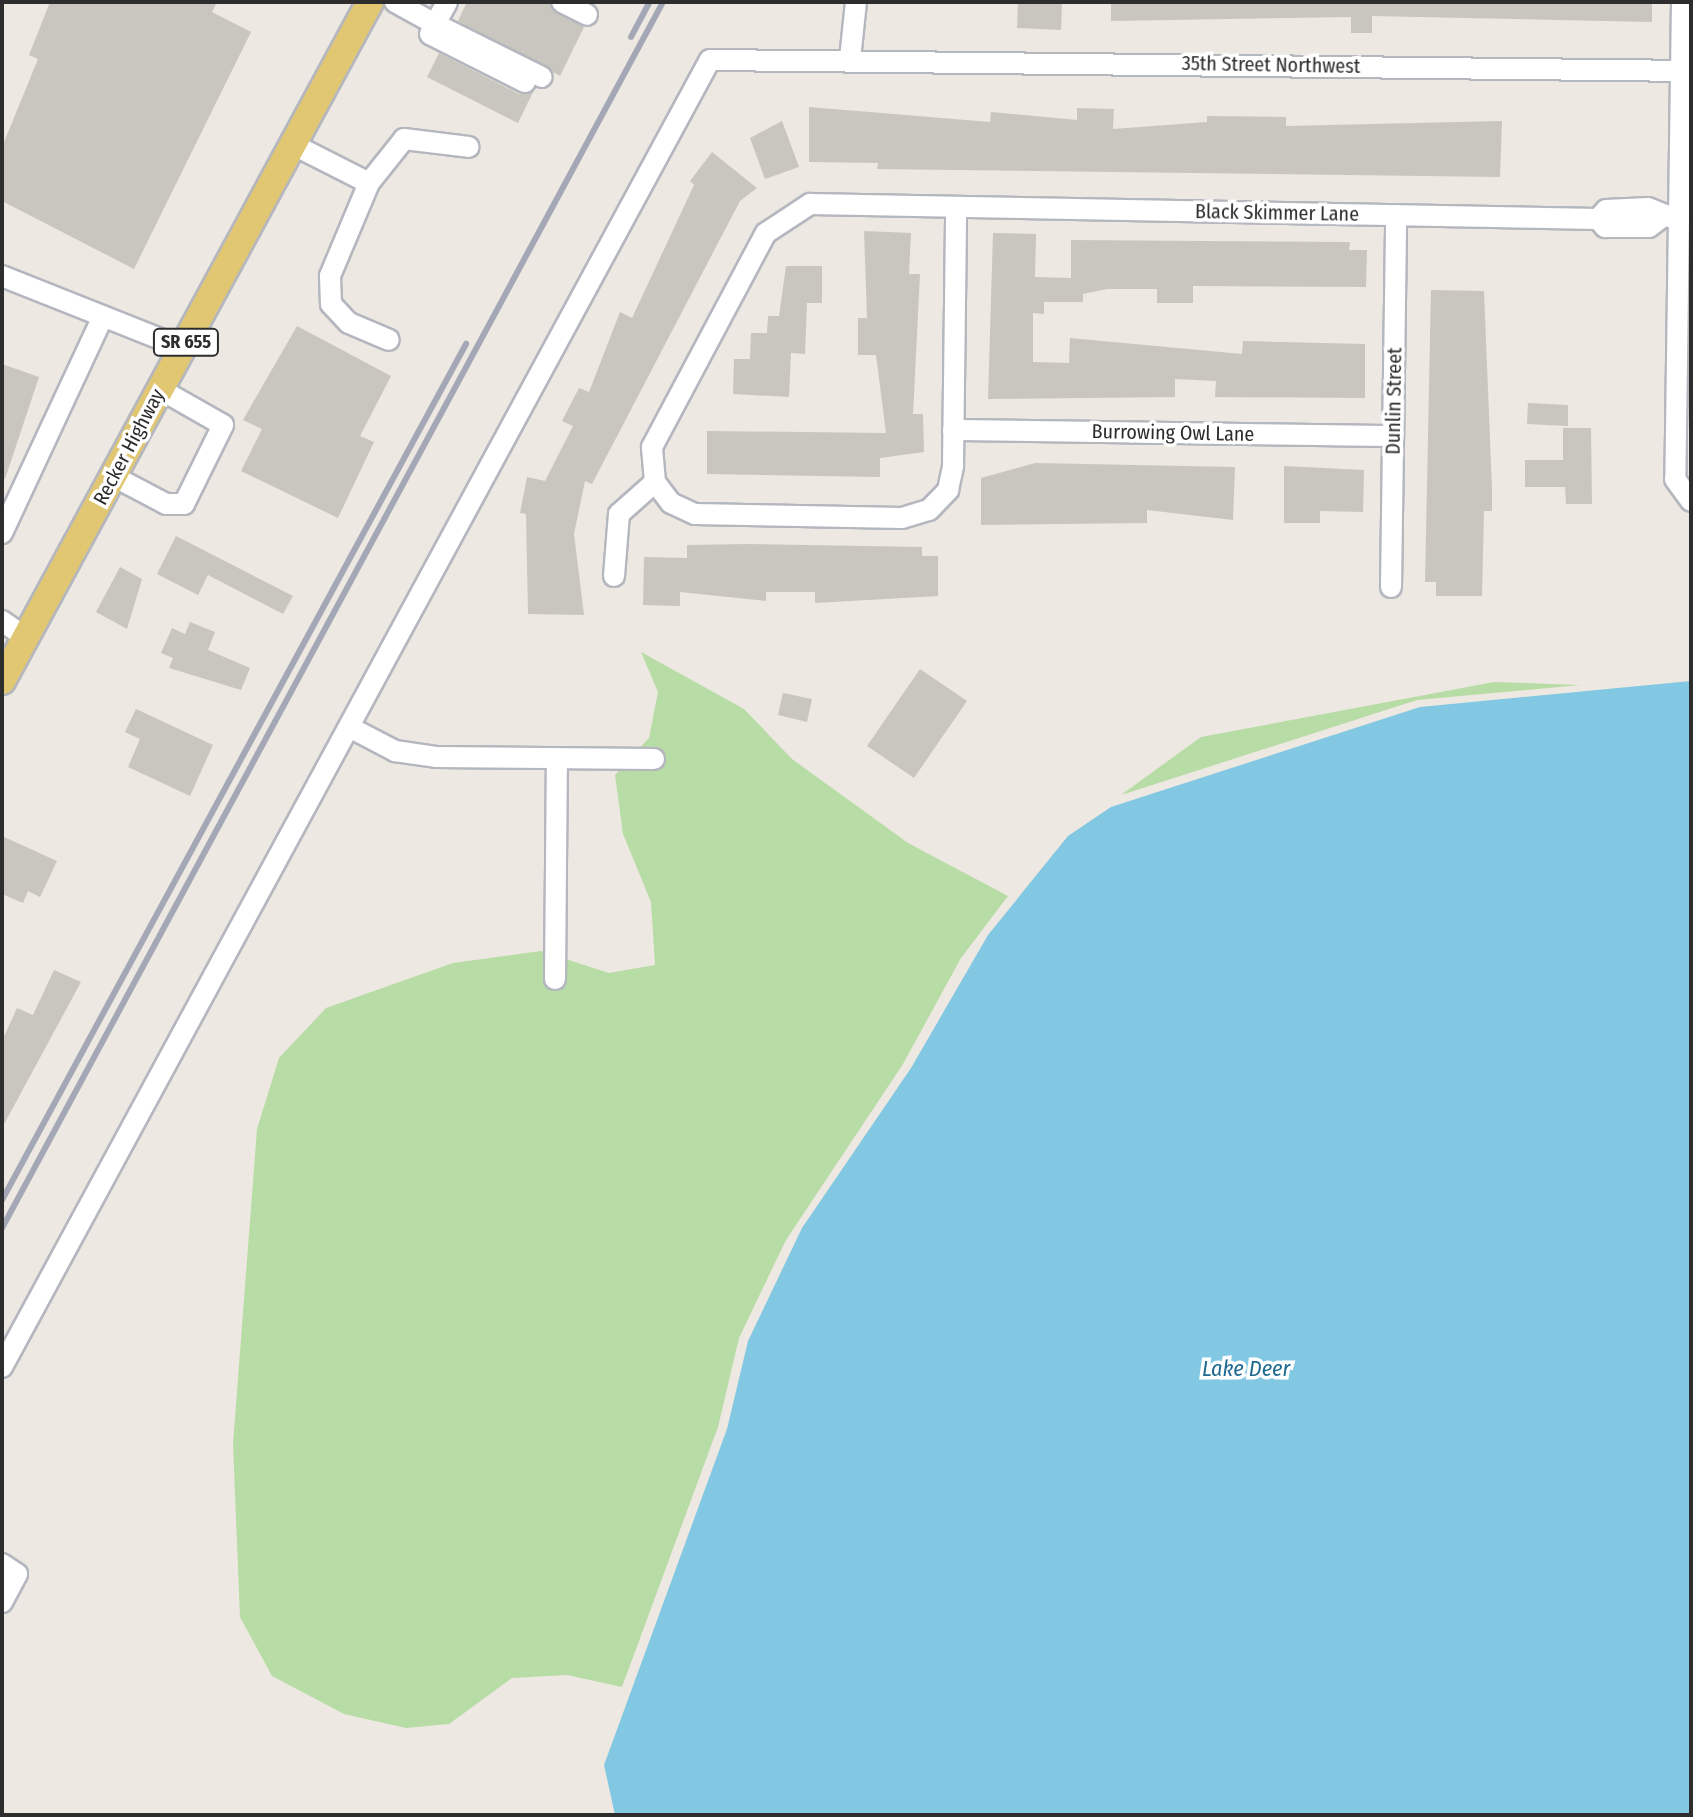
<!DOCTYPE html>
<html>
<head>
<meta charset="utf-8">
<style>
	body { margin:0 }
	#map { position:relative; width:1693px; height:1817px; overflow:hidden; background:#ede8e1; font-family:"Fira Sans Condensed",sans-serif }
	div>[style] { position:absolute }
	[style*='--x'] { left:calc(var(--x)*1px); top:calc(var(--y)*1px); width:calc(var(--w)*1px); rotate:calc(var(--a)*1deg) }
	.green>* { inset:0; background:#b8dca5 }
	.water>* { inset:0; background:#82c8e2 }
	.building>* { inset:0; background:#c9c6bf }
	.roads { filter:drop-shadow(2px 0 #b5b7bf) drop-shadow(-2px 0 #b5b7bf) drop-shadow(0 2px #b5b7bf) drop-shadow(0 -2px #b5b7bf) }
	.minor>* { height:20px; margin:-10px; padding:0 10px; transform-origin:10px; border-radius:10px; background:#fff }
	.major>* { height:26px; margin:-13px; padding:0 13px; transform-origin:13px; border-radius:13px; background:#e1c772 }
	.rail>* { height:6px; margin:-3px; padding:0 3px; transform-origin:3px; border-radius:3px; background:#a4a7b5 }
	span { translate:-50% -50%; white-space:nowrap; text-align:center; line-height:1.15; -webkit-text-stroke:7px #fff; paint-order:stroke }
	.shield-label span { padding:2px 6px; background:#fff; border:2px solid; border-radius:6px; -webkit-text-stroke-width:0 }
	.shield-label { font-size:18px; color:#2d2d2d; font-weight:700 }
	.street-label { font-size:20px; color:#2d2d2d }
	.water-label { font-size:22px; color:#1e6990; font-style:italic }
	.frame { position:absolute; inset:0; border:4px solid #2d2d2d; pointer-events:none }
</style>
</head>
<body>
<div id="map">
	<div class="green">
		<i style="clip-path:polygon(641px 652px,744px 709px,792px 759px,908px 843px,1008px 896px,961px 958px,903px 1064px,786px 1240px,739px 1338px,718px 1427px,622px 1687px,567px 1675px,512px 1678px,449px 1724px,406px 1728px,344px 1714px,272px 1676px,240px 1617px,233px 1444px,257px 1129px,279px 1058px,326px 1008px,453px 963px,541px 951px,609px 973px,655px 965px,651px 902px,623px 834px,615px 775px,649px 738px,658px 692px)"></i>
		<i style="clip-path:polygon(1494px 682px,1580px 685px,1417px 700px,1121px 795px,1201px 737px)"></i>
	</div>
	<div class="water">
		<i style="clip-path:polygon(1691px 681px,1691px 1815px,615px 1815px,604px 1765px,727px 1429px,748px 1341px,802px 1228px,911px 1068px,988px 935px,1068px 836px,1111px 807px,1420px 707px)"></i>
	</div>
	<div class="building">
		<i style="clip-path:polygon(50px 2px,217px 2px,212px 12px,251px 32px,134px 269px,2px 201px,2px 147px,38px 59px,29px 55px)"></i>
		<i style="clip-path:polygon(467px 2px,549px 2px,584px 27px,560px 76px,458px 21px)"></i>
		<i style="clip-path:polygon(1018px 2px,1062px 2px,1061px 30px,1017px 28px)"></i>
		<i style="clip-path:polygon(1111px 2px,1652px 2px,1652px 22px,1372px 16px,1372px 33px,1351px 33px,1351px 17px,1111px 21px)"></i>
		<i style="clip-path:polygon(439px 53px,519px 94px,533px 92px,518px 123px,427px 77px)"></i>
		<i style="clip-path:polygon(809px 107px,990px 122px,991px 112px,1077px 120px,1077px 108px,1114px 109px,1113px 129px,1207px 122px,1207px 116px,1286px 117px,1286px 126px,1502px 121px,1500px 177px,877px 169px,878px 163px,809px 162px)"></i>
		<i style="clip-path:polygon(782px 121px,799px 167px,765px 179px,750px 138px)"></i>
		<i style="clip-path:polygon(712px 152px,757px 188px,740px 201px,592px 484px,585px 481px,574px 534px,584px 615px,528px 614px,526px 514px,520px 513px,527px 477px,545px 481px,573px 426px,562px 421px,579px 388px,589px 392px,620px 312px,632px 318px,694px 185px,690px 181px)"></i>
		<i style="clip-path:polygon(864px 231px,911px 233px,909px 274px,920px 274px,913px 414px,923px 414px,924px 452px,880px 458px,880px 477px,707px 474px,707px 431px,886px 433px,876px 355px,858px 355px,858px 318px,867px 318px)"></i>
		<i style="clip-path:polygon(993px 233px,1036px 234px,1035px 277px,1071px 278px,1071px 240px,1350px 242px,1349px 250px,1367px 250px,1366px 287px,1193px 286px,1193px 303px,1157px 303px,1157px 289px,1107px 289px,1083px 294px,1083px 302px,1044px 302px,1044px 314px,1033px 313px,1033px 362px,1069px 363px,1070px 338px,1242px 354px,1243px 341px,1365px 344px,1365px 398px,1215px 397px,1216px 381px,1175px 379px,1175px 397px,988px 399px)"></i>
		<i style="clip-path:polygon(786px 266px,822px 266px,822px 303px,807px 303px,805px 354px,791px 353px,789px 397px,733px 394px,734px 359px,750px 359px,751px 333px,767px 333px,768px 316px,779px 316px)"></i>
		<i style="clip-path:polygon(1431px 290px,1484px 291px,1492px 489px,1492px 511px,1484px 511px,1482px 596px,1436px 596px,1436px 582px,1425px 582px)"></i>
		<i style="clip-path:polygon(297px 326px,391px 376px,360px 436px,374px 442px,338px 518px,241px 471px,262px 429px,243px 420px)"></i>
		<i style="clip-path:polygon(2px 364px,39px 377px,5px 479px,2px 479px)"></i>
		<i style="clip-path:polygon(1528px 403px,1568px 405px,1568px 426px,1527px 424px)"></i>
		<i style="clip-path:polygon(1563px 428px,1591px 428px,1592px 504px,1566px 504px,1565px 487px,1525px 487px,1525px 460px,1563px 460px)"></i>
		<i style="clip-path:polygon(1035px 463px,1235px 467px,1233px 520px,1147px 510px,1147px 523px,981px 525px,981px 478px)"></i>
		<i style="clip-path:polygon(1284px 466px,1364px 470px,1363px 512px,1320px 511px,1320px 523px,1284px 523px)"></i>
		<i style="clip-path:polygon(176px 536px,293px 596px,283px 614px,208px 575px,198px 595px,157px 574px)"></i>
		<i style="clip-path:polygon(748px 544px,922px 547px,922px 556px,938px 556px,938px 596px,815px 603px,815px 592px,766px 592px,766px 601px,680px 592px,680px 606px,643px 605px,644px 557px,687px 558px,687px 545px)"></i>
		<i style="clip-path:polygon(120px 567px,142px 579px,127px 629px,96px 612px)"></i>
		<i style="clip-path:polygon(190px 622px,215px 632px,208px 650px,250px 668px,241px 690px,169px 668px,173px 658px,161px 653px,172px 628px,185px 634px)"></i>
		<i style="clip-path:polygon(920px 669px,967px 701px,914px 778px,867px 746px)"></i>
		<i style="clip-path:polygon(783px 693px,812px 699px,807px 722px,778px 715px)"></i>
		<i style="clip-path:polygon(136px 709px,213px 745px,190px 796px,128px 767px,140px 739px,125px 732px)"></i>
		<i style="clip-path:polygon(2px 836px,57px 861px,40px 897px,28px 891px,23px 903px,2px 894px)"></i>
		<i style="clip-path:polygon(54px 970px,81px 982px,2px 1128px,2px 1041px,17px 1008px,33px 1015px)"></i>
	</div>
	<div class="roads">
		<div class="minor">
			<i style="--x:395;--y:2;--w:46;--a:28.8"></i>
			<i style="--x:435;--y:24;--w:25;--a:-61"></i>
			<i style="--x:562;--y:2;--w:28;--a:27"></i>
			<i style="--x:1682;--y:2;--w:477;--a:90.8"></i>
			<i style="--x:1675;--y:479;--w:27;--a:54"></i>
			<i style="--x:850;--y:59;--w:57;--a:-84"></i>
			<i style="--x:525;--y:82;--w:106;--a:-153.2"></i>
			<i style="--x:430;--y:34;--w:11;--a:-63"></i>
			<i style="--x:435;--y:24;--w:119;--a:26.4"></i>
			<i style="--x:294;--y:145;--w:84;--a:26.9"></i>
			<i style="--x:369;--y:183;--w:56;--a:-51.5"></i>
			<i style="--x:404;--y:139;--w:65;--a:7"></i>
			<i style="--x:369;--y:183;--w:101;--a:112.8"></i>
			<i style="--x:330;--y:276;--w:28;--a:88"></i>
			<i style="--x:331;--y:304;--w:26;--a:47"></i>
			<i style="--x:349;--y:323;--w:43;--a:23"></i>
			<i style="--x:1598;--y:219;--w:12;--a:-48"></i>
			<i style="--x:1606;--y:210;--w:42;--a:-2.7"></i>
			<i style="--x:1648;--y:208;--w:29;--a:22"></i>
			<i style="--x:2;--y:276;--w:195;--a:21.7"></i>
			<i style="--x:953;--y:430;--w:440;--a:0.8"></i>
			<i style="--x:113;--y:476;--w:60;--a:27.8"></i>
			<i style="--x:166;--y:504;--w:18;--a:0"></i>
			<i style="--x:184;--y:504;--w:88;--a:-63.7"></i>
			<i style="--x:223;--y:425;--w:73;--a:-150.3"></i>
			<i style="--x:655;--y:482;--w:26;--a:53"></i>
			<i style="--x:671;--y:503;--w:26;--a:25"></i>
			<i style="--x:695;--y:514;--w:207;--a:1.1"></i>
			<i style="--x:902;--y:518;--w:28;--a:-17"></i>
			<i style="--x:929;--y:510;--w:28;--a:-46"></i>
			<i style="--x:948;--y:490;--w:25;--a:-78"></i>
			<i style="--x:953;--y:466;--w:259;--a:-89.3"></i>
			<i style="--x:2;--y:533;--w:239;--a:-65"></i>
			<i style="--x:614;--y:576;--w:62;--a:-85.4"></i>
			<i style="--x:619;--y:514;--w:48;--a:-41.6"></i>
			<i style="--x:655;--y:482;--w:35;--a:-95"></i>
			<i style="--x:652;--y:447;--w:242;--a:-62"></i>
			<i style="--x:766;--y:233;--w:53;--a:-33.4"></i>
			<i style="--x:810;--y:204;--w:788;--a:1.09"></i>
			<i style="--x:1598;--y:219;--w:11;--a:49"></i>
			<i style="--x:1605;--y:227;--w:44;--a:0"></i>
			<i style="--x:1649;--y:227;--w:15;--a:-37"></i>
			<i style="--x:1391;--y:587;--w:372;--a:-89.2"></i>
			<i style="--x:2;--y:621;--w:29;--a:35"></i>
			<i style="--x:351;--y:728;--w:50;--a:27.6"></i>
			<i style="--x:395;--y:751;--w:41;--a:8.3"></i>
			<i style="--x:436;--y:757;--w:218;--a:0.5"></i>
			<i style="--x:555;--y:979;--w:221;--a:-89.5"></i>
			<i style="--x:2;--y:1367;--w:1486;--a:-61.56"></i>
			<i style="--x:710;--y:60;--w:981;--a:0.64"></i>
			<i style="--x:2;--y:1564;--w:18;--a:34"></i>
			<i style="--x:17;--y:1574;--w:32;--a:118"></i>
		</div>
		<div class="major">
			<i style="--x:2;--y:681;--w:772;--a:-61.54"></i>
		</div>
	</div>
	<div class="rail">
		<i style="--x:631;--y:37;--w:40;--a:-62"></i>
		<i style="--x:2;--y:1200;--w:974;--a:-61.54"></i>
		<i style="--x:2;--y:1228;--w:1393;--a:-61.67"></i>
	</div>
	<div class="shield-label">
		<span style="left:186px;top:342px">SR 655</span>
	</div>
	<div class="street-label">
		<span style="left:1271px;top:65px;rotate:1deg">35th Street Northwest</span>
		<span style="left:1277px;top:213px;rotate:1deg">Black Skimmer Lane</span>
		<span style="left:1394px;top:401px;rotate:-89deg">Dunlin Street</span>
		<span style="left:1173px;top:433px;rotate:1deg">Burrowing Owl Lane</span>
		<span style="left:129px;top:447px;rotate:-62deg">Recker Highway</span>
	</div>
	<div class="water-label">
		<span style="left:1246px;top:1369px">Lake Deer</span>
	</div>
	<div class="frame"></div>
</div>
</body>
</html>
